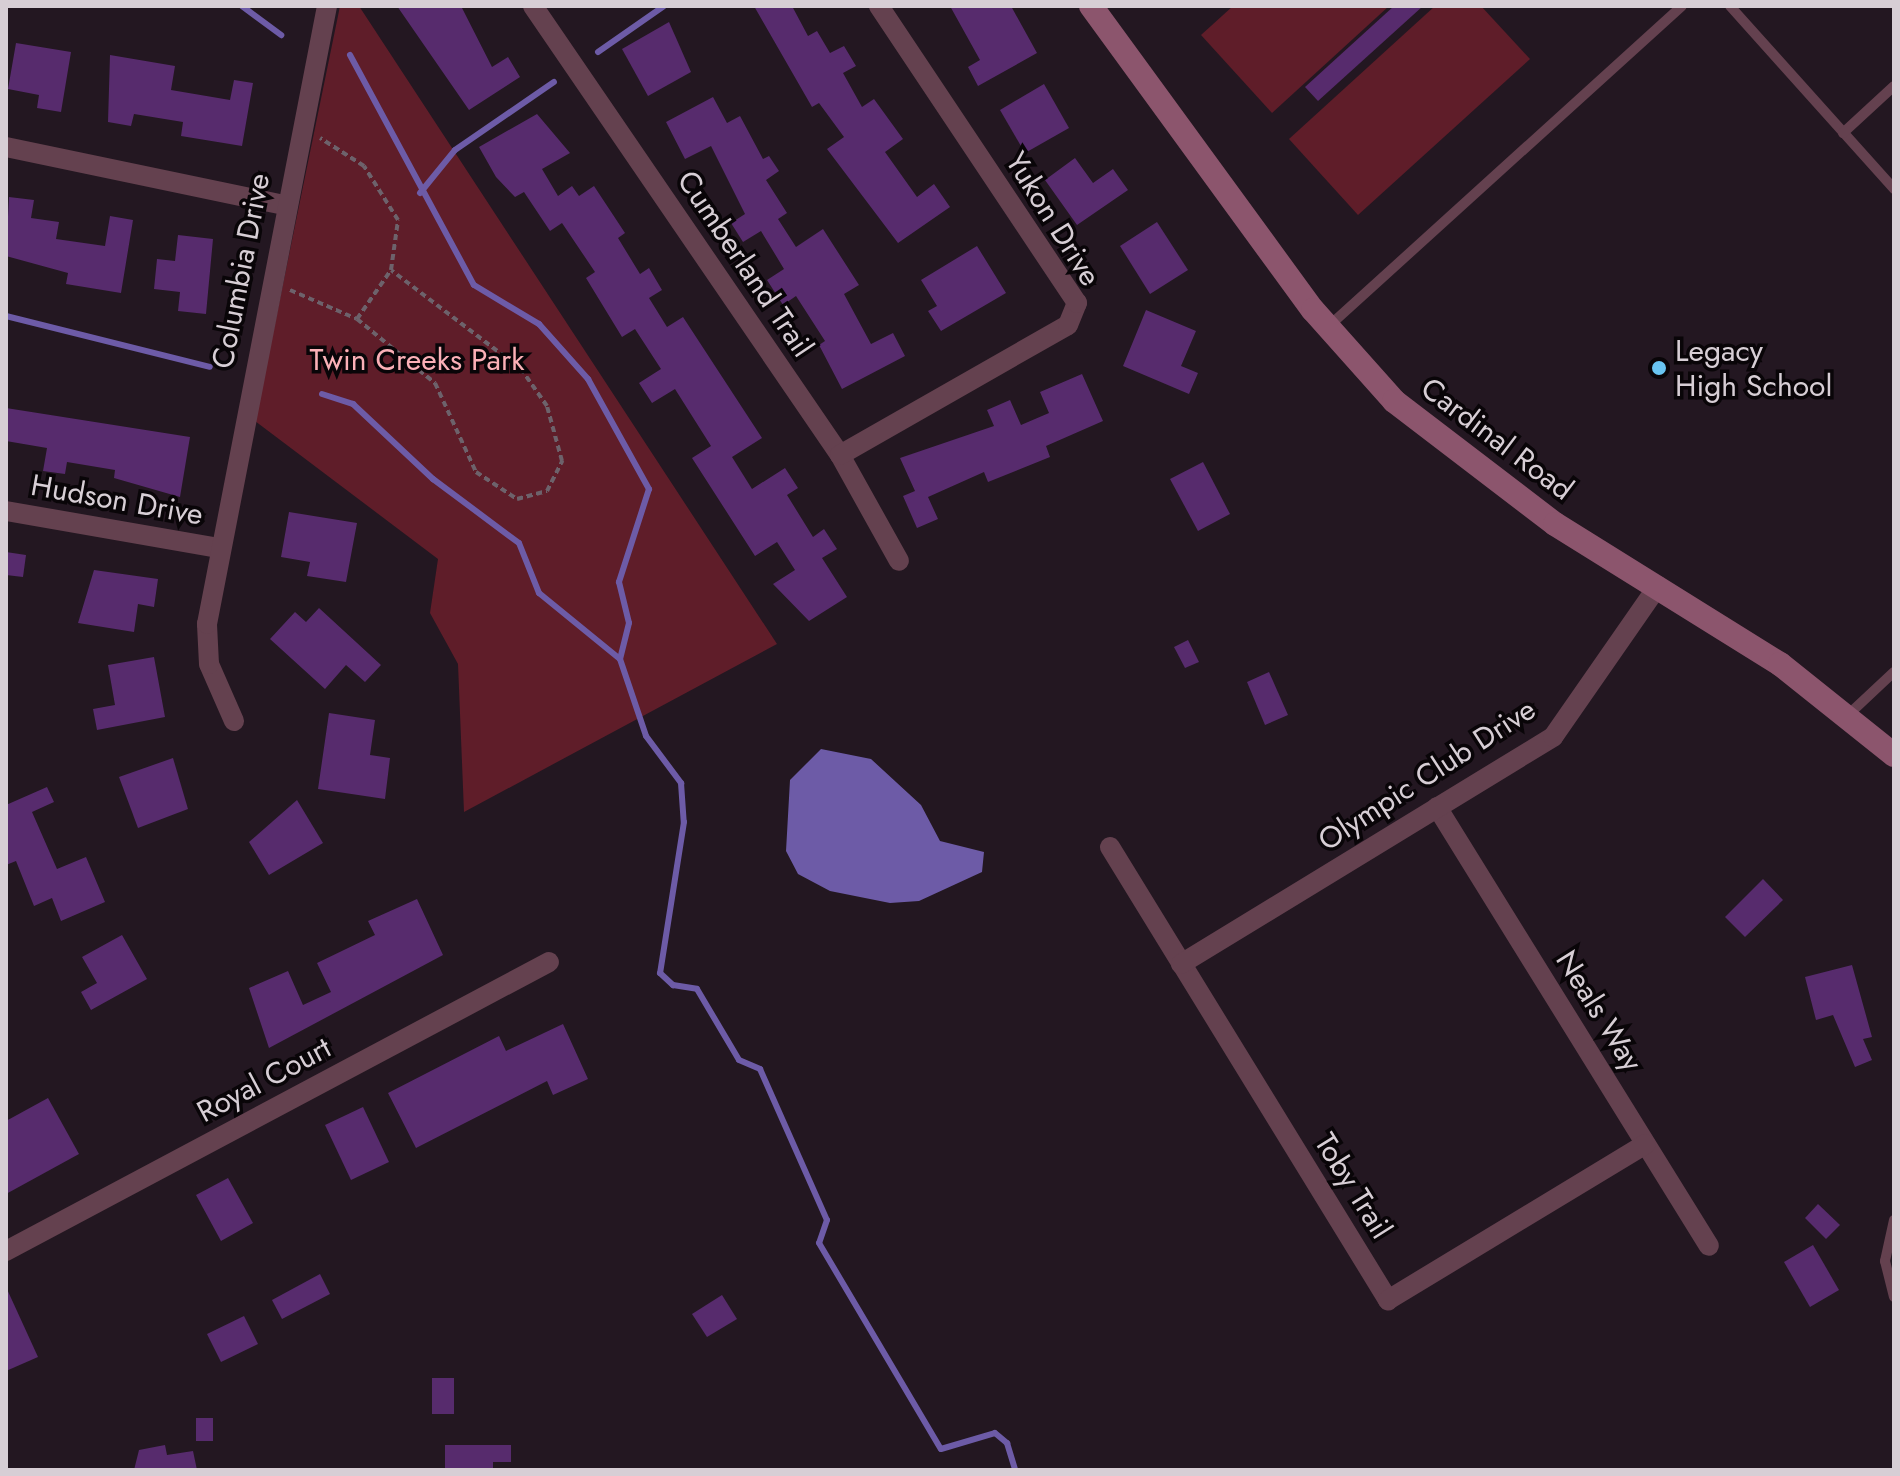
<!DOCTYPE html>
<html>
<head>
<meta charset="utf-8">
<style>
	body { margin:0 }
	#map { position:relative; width:1900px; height:1476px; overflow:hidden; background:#231721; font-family:Jost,sans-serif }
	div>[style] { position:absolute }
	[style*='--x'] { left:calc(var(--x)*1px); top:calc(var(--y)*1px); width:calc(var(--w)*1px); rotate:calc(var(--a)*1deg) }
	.green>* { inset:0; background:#5f1d29 }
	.water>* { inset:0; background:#6d5ba7 }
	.stream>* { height:6px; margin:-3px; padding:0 3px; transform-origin:3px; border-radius:3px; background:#6d5ba7 }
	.building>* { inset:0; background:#572b6d }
	.path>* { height:4px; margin-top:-2px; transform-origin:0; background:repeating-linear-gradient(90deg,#6d626b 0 6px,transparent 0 10px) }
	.lane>* { height:10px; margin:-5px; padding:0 5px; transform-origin:5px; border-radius:5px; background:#64414f }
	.street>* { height:20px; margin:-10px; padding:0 10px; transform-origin:10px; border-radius:10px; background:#64414f }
	.secondary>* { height:24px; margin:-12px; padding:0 12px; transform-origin:12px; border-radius:12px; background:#8c556d }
	.dots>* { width:22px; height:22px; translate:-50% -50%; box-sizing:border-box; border:4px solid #090508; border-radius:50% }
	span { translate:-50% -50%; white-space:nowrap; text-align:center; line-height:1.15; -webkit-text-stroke:7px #090508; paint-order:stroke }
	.street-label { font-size:30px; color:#d7ced5 }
	.poi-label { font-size:30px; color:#d7ced5 }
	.left { translate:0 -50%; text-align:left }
	.park-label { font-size:30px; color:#fbb0b7 }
	.frame { position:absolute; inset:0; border:8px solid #d7ced5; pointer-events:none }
</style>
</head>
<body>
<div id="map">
	<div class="green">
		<i style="clip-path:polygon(340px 6px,359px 6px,777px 644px,464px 812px,458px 664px,430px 613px,438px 559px,255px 421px)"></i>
		<i style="clip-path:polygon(1233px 6px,1389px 6px,1272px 113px,1201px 35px)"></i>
		<i style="clip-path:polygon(1435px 6px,1481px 6px,1530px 59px,1358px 215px,1289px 139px)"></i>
	</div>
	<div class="water">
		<i style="clip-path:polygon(821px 749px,871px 759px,921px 805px,940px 841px,984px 852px,982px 872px,919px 901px,890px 903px,830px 891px,798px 874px,786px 851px,790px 780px)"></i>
	</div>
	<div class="stream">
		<i style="--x:242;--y:6;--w:49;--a:36.6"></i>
		<i style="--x:598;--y:52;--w:80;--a:-34.9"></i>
		<i style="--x:350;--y:55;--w:261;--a:61.7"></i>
		<i style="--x:474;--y:285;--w:76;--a:31"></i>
		<i style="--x:539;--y:324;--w:74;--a:48.3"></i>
		<i style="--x:588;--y:379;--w:126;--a:61"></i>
		<i style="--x:649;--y:489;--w:98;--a:107.9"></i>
		<i style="--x:619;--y:582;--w:42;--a:76.3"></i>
		<i style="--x:629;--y:623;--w:37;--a:104"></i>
		<i style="--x:620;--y:659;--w:81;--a:71.3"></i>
		<i style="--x:646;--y:736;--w:59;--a:53.3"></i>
		<i style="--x:681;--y:783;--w:39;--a:86"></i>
		<i style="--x:684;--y:822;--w:153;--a:99"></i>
		<i style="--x:660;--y:973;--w:18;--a:43"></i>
		<i style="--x:673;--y:985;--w:24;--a:9"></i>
		<i style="--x:697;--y:989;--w:82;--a:59.4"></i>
		<i style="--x:739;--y:1060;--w:23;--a:23"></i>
		<i style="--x:760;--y:1069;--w:165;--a:66.1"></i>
		<i style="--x:827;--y:1220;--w:24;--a:109"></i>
		<i style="--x:819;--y:1243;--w:239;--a:59.4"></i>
		<i style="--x:941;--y:1449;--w:56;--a:-16.5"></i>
		<i style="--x:995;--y:1433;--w:16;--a:40"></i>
		<i style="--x:1007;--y:1443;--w:28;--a:73"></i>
		<i style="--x:420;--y:193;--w:55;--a:-50.9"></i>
		<i style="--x:455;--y:150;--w:120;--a:-34.5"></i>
		<i style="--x:6;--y:316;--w:210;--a:14"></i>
		<i style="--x:322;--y:394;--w:33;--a:18"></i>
		<i style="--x:353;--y:404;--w:110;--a:43.2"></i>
		<i style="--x:433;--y:479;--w:107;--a:36.7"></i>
		<i style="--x:519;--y:543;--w:54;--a:68.2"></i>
		<i style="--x:539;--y:593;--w:104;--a:39.2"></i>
	</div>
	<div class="building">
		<i style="clip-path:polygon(397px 6px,461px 6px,492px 67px,508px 57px,520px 77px,469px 110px)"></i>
		<i style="clip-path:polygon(754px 6px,792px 6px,808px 36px,817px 31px,830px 53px,844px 46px,856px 66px,843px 73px,862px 107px,874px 99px,903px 139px,885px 152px,917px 197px,934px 184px,950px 207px,898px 243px,827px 149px,844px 137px,819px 103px,812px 107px)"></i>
		<i style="clip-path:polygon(950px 6px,1011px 6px,1037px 53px,978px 86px,968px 67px,980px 60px)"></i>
		<i style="clip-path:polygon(1394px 6px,1423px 6px,1318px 101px,1305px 87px)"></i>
		<i style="clip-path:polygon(669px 22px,691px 72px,648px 96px,622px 49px)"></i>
		<i style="clip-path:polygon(16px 43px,71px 52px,61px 112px,37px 108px,39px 95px,8px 89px)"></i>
		<i style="clip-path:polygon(110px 55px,175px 66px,171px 90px,230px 100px,234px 80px,253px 83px,242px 146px,181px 136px,183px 122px,134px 114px,131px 126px,108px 122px)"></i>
		<i style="clip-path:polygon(1044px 84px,1069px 128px,1025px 153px,1000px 110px)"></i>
		<i style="clip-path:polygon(713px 97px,727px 123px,740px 116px,763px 159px,769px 156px,779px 171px,766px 180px,787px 213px,778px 219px,796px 247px,823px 229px,859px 285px,844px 294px,871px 344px,893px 333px,905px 356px,842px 389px,819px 345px,825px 341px,796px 296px,783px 305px,767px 280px,784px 269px,761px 231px,743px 242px,731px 223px,745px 214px,711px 146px,685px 159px,666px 122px)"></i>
		<i style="clip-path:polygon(537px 114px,570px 153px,542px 169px,558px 196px,572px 186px,579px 196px,594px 186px,625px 233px,618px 238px,640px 274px,649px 268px,662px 290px,649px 298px,667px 327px,683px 317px,762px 438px,732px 457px,752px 489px,785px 468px,798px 488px,787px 495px,813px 537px,824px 529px,837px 549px,822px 558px,847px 597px,809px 621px,773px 584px,795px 570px,777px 542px,755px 556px,692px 458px,711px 446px,675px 389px,652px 403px,639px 383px,661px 369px,635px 329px,622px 337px,586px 278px,595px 272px,562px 223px,550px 231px,524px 192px,515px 197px,496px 177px,479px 147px)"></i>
		<i style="clip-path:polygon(1075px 158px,1093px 183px,1113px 169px,1128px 190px,1077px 225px,1045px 180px)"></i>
		<i style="clip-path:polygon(9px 197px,34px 200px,31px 218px,59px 222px,56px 239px,105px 246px,110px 216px,133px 220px,121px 293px,66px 284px,68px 273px,6px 256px)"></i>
		<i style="clip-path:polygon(1157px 222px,1188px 270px,1150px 294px,1120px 246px)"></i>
		<i style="clip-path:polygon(178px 235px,213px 239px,206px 314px,178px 311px,180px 292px,154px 289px,157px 259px,175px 261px)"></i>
		<i style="clip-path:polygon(977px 246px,1006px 293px,941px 331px,928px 311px,937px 306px,921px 280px)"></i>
		<i style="clip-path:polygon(1146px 310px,1196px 331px,1181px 366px,1198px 373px,1189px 394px,1123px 366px)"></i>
		<i style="clip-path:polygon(1082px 374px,1103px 421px,1046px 446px,1050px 457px,988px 482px,984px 472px,928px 497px,938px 519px,917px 528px,903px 496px,915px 491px,900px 458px,994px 426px,987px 410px,1010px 400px,1021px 425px,1049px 413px,1040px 392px)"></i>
		<i style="clip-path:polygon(6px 408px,190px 437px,180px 497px,114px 478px,115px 470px,67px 462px,65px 474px,43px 471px,47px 448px,6px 441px)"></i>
		<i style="clip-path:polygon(1203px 462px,1230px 514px,1198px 531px,1170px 479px)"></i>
		<i style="clip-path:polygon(289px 512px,357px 523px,346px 582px,307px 576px,310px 562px,281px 557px)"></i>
		<i style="clip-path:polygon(6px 552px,26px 555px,23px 577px,6px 575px)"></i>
		<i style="clip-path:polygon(94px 570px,158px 579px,154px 607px,138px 604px,134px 632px,78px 623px)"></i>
		<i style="clip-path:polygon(319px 608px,381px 665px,365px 682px,346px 665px,325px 689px,270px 639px,295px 612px,306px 622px)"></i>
		<i style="clip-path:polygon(1188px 640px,1199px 662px,1185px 668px,1174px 647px)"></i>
		<i style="clip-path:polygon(154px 657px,165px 717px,97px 730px,93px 709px,115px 705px,108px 665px)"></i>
		<i style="clip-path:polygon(1269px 672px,1288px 715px,1265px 725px,1247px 682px)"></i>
		<i style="clip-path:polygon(329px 713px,375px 720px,370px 755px,390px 758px,385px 799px,318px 789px)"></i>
		<i style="clip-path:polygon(173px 758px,188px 809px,138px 828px,119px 777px)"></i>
		<i style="clip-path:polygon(47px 787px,54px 802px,32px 812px,57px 869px,86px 857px,105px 902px,61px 921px,52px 898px,34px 906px,16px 861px,6px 865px,6px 805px)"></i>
		<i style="clip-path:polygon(297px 800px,323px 843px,269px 875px,249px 842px)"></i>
		<i style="clip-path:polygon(1763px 879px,1783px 900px,1745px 937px,1725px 917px)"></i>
		<i style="clip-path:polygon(417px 899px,443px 955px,269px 1048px,249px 988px,288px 971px,303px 1005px,331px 992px,317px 963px,375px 935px,368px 921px)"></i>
		<i style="clip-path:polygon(122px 935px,147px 979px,91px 1010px,81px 992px,97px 983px,82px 957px)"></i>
		<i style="clip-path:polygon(1852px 965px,1872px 1037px,1863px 1039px,1872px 1060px,1855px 1067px,1833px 1015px,1816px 1020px,1805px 977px)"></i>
		<i style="clip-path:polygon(563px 1024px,588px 1079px,553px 1095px,547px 1081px,416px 1148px,388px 1093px,499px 1036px,506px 1051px)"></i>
		<i style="clip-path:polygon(48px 1098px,79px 1154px,6px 1194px,6px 1121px)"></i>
		<i style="clip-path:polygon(363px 1107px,389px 1162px,351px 1180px,325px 1125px)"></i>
		<i style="clip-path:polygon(228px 1178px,253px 1223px,221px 1241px,196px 1195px)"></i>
		<i style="clip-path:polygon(1818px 1204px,1840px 1225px,1826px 1239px,1805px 1218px)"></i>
		<i style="clip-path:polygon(1813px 1245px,1839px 1290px,1810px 1307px,1784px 1262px)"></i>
		<i style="clip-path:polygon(320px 1274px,330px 1294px,282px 1319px,272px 1300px)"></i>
		<i style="clip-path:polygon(6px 1287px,38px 1357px,6px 1371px)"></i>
		<i style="clip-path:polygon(722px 1295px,737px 1319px,707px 1337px,692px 1314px)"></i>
		<i style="clip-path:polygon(244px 1316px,258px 1344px,221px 1362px,207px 1334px)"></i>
		<i style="clip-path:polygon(432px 1378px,454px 1378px,454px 1414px,432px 1414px)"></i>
		<i style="clip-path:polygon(196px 1418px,213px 1418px,213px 1441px,196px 1441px)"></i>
		<i style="clip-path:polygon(165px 1445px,167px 1455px,193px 1451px,197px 1470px,134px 1470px,139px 1450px)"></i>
		<i style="clip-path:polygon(445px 1445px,511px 1445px,511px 1462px,493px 1462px,493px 1470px,445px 1470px)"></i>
	</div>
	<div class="path">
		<i style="--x:290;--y:290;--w:73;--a:23.4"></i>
		<i style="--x:357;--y:319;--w:101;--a:39.4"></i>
		<i style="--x:435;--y:383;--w:98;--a:65.3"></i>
		<i style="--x:476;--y:472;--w:49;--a:33.4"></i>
		<i style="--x:517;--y:499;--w:31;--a:-15"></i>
		<i style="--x:547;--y:491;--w:34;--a:-63"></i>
		<i style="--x:562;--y:461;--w:57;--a:-105.3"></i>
		<i style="--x:547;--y:406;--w:45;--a:-125.1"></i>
		<i style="--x:521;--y:369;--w:163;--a:-142.7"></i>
		<i style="--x:391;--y:270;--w:50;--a:-82"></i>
		<i style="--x:398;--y:220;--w:64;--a:-122.2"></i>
		<i style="--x:364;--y:166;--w:52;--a:-147.5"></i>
		<i style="--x:357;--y:319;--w:60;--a:-55.2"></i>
	</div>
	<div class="lane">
		<i style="--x:1730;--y:6;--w:246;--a:48.1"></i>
		<i style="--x:1843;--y:133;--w:69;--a:-42.7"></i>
		<i style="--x:1329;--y:326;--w:476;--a:-42.2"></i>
		<i style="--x:1848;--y:715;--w:63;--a:-43.1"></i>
		<i style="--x:1894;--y:1220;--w:42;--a:102.4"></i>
		<i style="--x:1885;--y:1261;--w:37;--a:76"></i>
	</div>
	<div class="street">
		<i style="--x:533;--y:6;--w:544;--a:55.64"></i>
		<i style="--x:840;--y:455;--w:121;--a:60.9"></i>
		<i style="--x:6;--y:147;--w:284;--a:11.8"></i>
		<i style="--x:840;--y:455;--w:262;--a:-29.7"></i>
		<i style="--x:1068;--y:325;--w:24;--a:-68"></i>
		<i style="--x:1077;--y:303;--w:357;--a:-123.7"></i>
		<i style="--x:6;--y:511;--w:215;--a:9.9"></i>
		<i style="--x:234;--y:721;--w:62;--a:-113.7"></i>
		<i style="--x:209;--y:664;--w:40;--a:-92.9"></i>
		<i style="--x:207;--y:624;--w:630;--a:-79.01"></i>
		<i style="--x:1437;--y:807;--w:516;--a:58.22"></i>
		<i style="--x:1110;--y:847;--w:532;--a:58.46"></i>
		<i style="--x:1388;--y:1300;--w:301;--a:-31.2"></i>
		<i style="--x:1181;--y:964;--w:436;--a:-31.4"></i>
		<i style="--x:1553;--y:737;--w:184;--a:-55.2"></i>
		<i style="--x:6;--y:1251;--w:615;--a:-28.02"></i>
	</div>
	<div class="secondary">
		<i style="--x:1091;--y:6;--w:376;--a:53.9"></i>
		<i style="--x:1313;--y:310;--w:122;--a:48.3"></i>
		<i style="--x:1394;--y:401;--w:203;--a:37.4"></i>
		<i style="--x:1555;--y:524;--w:265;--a:31.9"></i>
		<i style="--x:1780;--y:664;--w:146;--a:38.6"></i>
	</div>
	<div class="dots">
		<i style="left:1659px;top:368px;background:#69c4f1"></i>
	</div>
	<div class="street-label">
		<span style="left:1053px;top:219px;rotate:58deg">Yukon Drive</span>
		<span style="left:745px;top:264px;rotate:56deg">Cumberland Trail</span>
		<span style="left:241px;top:271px;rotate:-79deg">Columbia Drive</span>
		<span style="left:1497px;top:439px;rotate:37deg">Cardinal Road</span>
		<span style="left:117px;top:500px;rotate:10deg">Hudson Drive</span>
		<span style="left:1427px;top:775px;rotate:-33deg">Olympic Club Drive</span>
		<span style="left:1599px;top:1011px;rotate:58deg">Neals Way</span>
		<span style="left:264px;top:1080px;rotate:-28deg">Royal Court</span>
		<span style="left:1353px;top:1186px;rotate:58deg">Toby Trail</span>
	</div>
	<div class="poi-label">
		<span class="left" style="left:1675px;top:368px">Legacy<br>High School</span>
	</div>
	<div class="park-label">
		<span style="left:417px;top:360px">Twin Creeks Park</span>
	</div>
	<div class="frame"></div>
</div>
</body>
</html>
